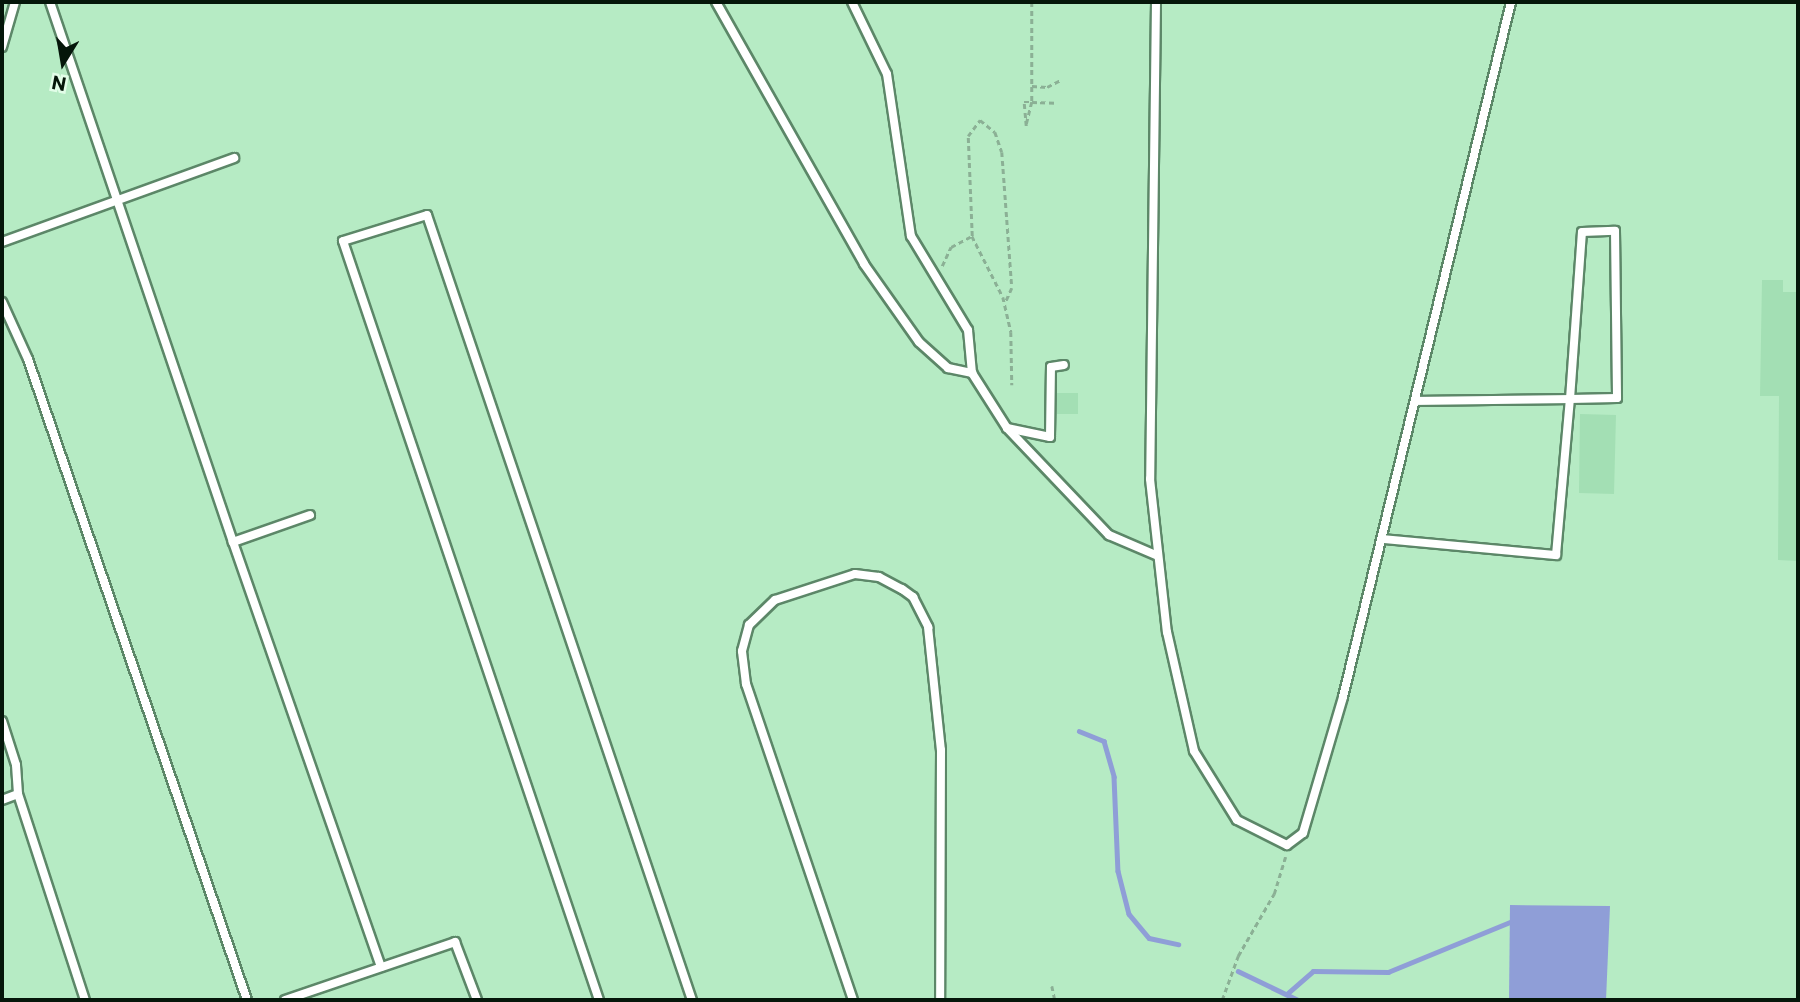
<!DOCTYPE html>
<html>
<head>
<meta charset="utf-8">
<style>
	body { margin:0 }
	#map { position:relative; width:1800px; height:1002px; overflow:hidden; background:#c7f5d3; font-family:Commissioner,sans-serif }
	div>[style] { position:absolute }
	[style*='--x'] { left:calc(var(--x)*1px); top:calc(var(--y)*1px); width:calc(var(--w)*1px); rotate:calc(var(--a)*1deg) }
	.built>* { inset:0; background:#b6ebc4 }
	.water>* { inset:0; background:#8f9ed7 }
	.stream>* { height:4.5px; margin:-2.25px; padding:0 2.25px; transform-origin:2.25px; border-radius:2.25px; background:#8f9ed7 }
	.building>* { inset:0; background:#a3dfb4 }
	.path>* { height:2.5px; margin-top:-1.25px; transform-origin:0; background:repeating-linear-gradient(90deg,#8bb095 0 5px,transparent 0 8.5px) }
	.roads { filter:drop-shadow(2px 0 #5c8768) drop-shadow(-2px 0 #5c8768) drop-shadow(0 2px #5c8768) drop-shadow(0 -2px #5c8768) }
	.service>* { height:8px; margin:-4px; padding:0 4px; transform-origin:4px; border-radius:4px; background:#fff }
	span { translate:-50% -50%; white-space:nowrap; text-align:center; line-height:1.15; -webkit-text-stroke:7px #e2fde8; paint-order:stroke }
	.frame { position:absolute; inset:0; border:4px solid #05160a; pointer-events:none }
	.north { position:absolute; left:28px; top:28px; width:70px; height:70px; -webkit-text-stroke:5px #e2fde8; paint-order:stroke; rotate:191deg; font-size:19px; font-weight:700; line-height:28px; text-align:center; color:#05160a }
	.north::after { content:''; display:block; margin:auto; width:24px; height:32px; background:#05160a; clip-path:polygon(50% 0,100% 100%,50% 72%,0 100%) }
</style>
</head>
<body>
<div id="map">
	<div class="built">
		<i style="clip-path:polygon(2px 2px,1798px 2px,1798px 1000px,2px 1000px)"></i>
	</div>
	<div class="water">
		<i style="clip-path:polygon(1510px 905px,1610px 906px,1606px 1000px,1509px 1000px)"></i>
	</div>
	<div class="stream">
		<i style="--x:1079;--y:731;--w:27;--a:22"></i>
		<i style="--x:1104;--y:741;--w:37;--a:74"></i>
		<i style="--x:1114;--y:777;--w:94;--a:87.6"></i>
		<i style="--x:1118;--y:871;--w:44;--a:75.7"></i>
		<i style="--x:1129;--y:914;--w:31;--a:50"></i>
		<i style="--x:1149;--y:938;--w:30;--a:12"></i>
		<i style="--x:1238;--y:971;--w:67;--a:25.8"></i>
		<i style="--x:1288;--y:993;--w:33;--a:-41"></i>
		<i style="--x:1313;--y:971;--w:75;--a:0.8"></i>
		<i style="--x:1388;--y:972;--w:132;--a:-22.3"></i>
	</div>
	<div class="building">
		<i style="clip-path:polygon(1762px 280px,1783px 280px,1783px 292px,1798px 292px,1798px 561px,1778px 560px,1779px 396px,1760px 396px)"></i>
		<i style="clip-path:polygon(1057px 393px,1078px 393px,1078px 414px,1057px 414px)"></i>
		<i style="clip-path:polygon(1580px 414px,1616px 415px,1614px 494px,1579px 493px)"></i>
	</div>
	<div class="path">
		<i style="--x:1032;--y:2;--w:100;--a:90"></i>
		<i style="--x:1032;--y:102;--w:25;--a:104"></i>
		<i style="--x:1026;--y:126;--w:24;--a:-95"></i>
		<i style="--x:1024;--y:102;--w:8;--a:0"></i>
		<i style="--x:1032;--y:102;--w:23;--a:2"></i>
		<i style="--x:1032;--y:86;--w:15;--a:4"></i>
		<i style="--x:1047;--y:87;--w:16;--a:-27"></i>
		<i style="--x:972;--y:236;--w:100;--a:-92.3"></i>
		<i style="--x:968;--y:136;--w:20;--a:-53"></i>
		<i style="--x:980;--y:120;--w:19;--a:39"></i>
		<i style="--x:995;--y:132;--w:21;--a:71"></i>
		<i style="--x:1002;--y:152;--w:136;--a:85.8"></i>
		<i style="--x:1012;--y:288;--w:17;--a:114"></i>
		<i style="--x:942;--y:266;--w:21;--a:-65"></i>
		<i style="--x:951;--y:247;--w:24;--a:-28"></i>
		<i style="--x:972;--y:236;--w:68;--a:63.1"></i>
		<i style="--x:1003;--y:297;--w:36;--a:77"></i>
		<i style="--x:1011;--y:332;--w:53;--a:88.9"></i>
		<i style="--x:1052;--y:986;--w:14;--a:78"></i>
		<i style="--x:1222;--y:1000;--w:47;--a:-70"></i>
		<i style="--x:1238;--y:956;--w:72;--a:-59.9"></i>
		<i style="--x:1274;--y:894;--w:39;--a:-73"></i>
	</div>
	<div class="roads">
		<div class="service">
			<i style="--x:50;--y:2;--w:570;--a:71.28"></i>
			<i style="--x:716;--y:2;--w:301;--a:60.5"></i>
			<i style="--x:864;--y:264;--w:95;--a:54.8"></i>
			<i style="--x:919;--y:342;--w:39;--a:42"></i>
			<i style="--x:948;--y:368;--w:25;--a:12"></i>
			<i style="--x:972;--y:373;--w:65;--a:57.5"></i>
			<i style="--x:1007;--y:428;--w:44;--a:11.8"></i>
			<i style="--x:1050;--y:437;--w:70;--a:-89.2"></i>
			<i style="--x:1051;--y:367;--w:13;--a:-9"></i>
			<i style="--x:852;--y:2;--w:80;--a:64.1"></i>
			<i style="--x:887;--y:74;--w:164;--a:81.6"></i>
			<i style="--x:911;--y:236;--w:110;--a:58.8"></i>
			<i style="--x:968;--y:330;--w:43;--a:84.7"></i>
			<i style="--x:1156;--y:2;--w:477;--a:90.7"></i>
			<i style="--x:1150;--y:479;--w:154;--a:83.7"></i>
			<i style="--x:1167;--y:632;--w:122;--a:77.2"></i>
			<i style="--x:1194;--y:751;--w:81;--a:58.1"></i>
			<i style="--x:1237;--y:820;--w:56;--a:26.6"></i>
			<i style="--x:1287;--y:845;--w:20;--a:-37"></i>
			<i style="--x:1303;--y:833;--w:142;--a:-73.6"></i>
			<i style="--x:1343;--y:697;--w:715;--a:-76.41"></i>
			<i style="--x:2;--y:47;--w:47;--a:-73.9"></i>
			<i style="--x:2;--y:242;--w:247;--a:-19.9"></i>
			<i style="--x:2;--y:302;--w:63;--a:65.5"></i>
			<i style="--x:28;--y:359;--w:677;--a:71.14"></i>
			<i style="--x:1007;--y:428;--w:148;--a:46.4"></i>
			<i style="--x:1109;--y:535;--w:53;--a:23.2"></i>
			<i style="--x:310;--y:515;--w:82;--a:160.7"></i>
			<i style="--x:233;--y:542;--w:450;--a:70.8"></i>
			<i style="--x:1383;--y:539;--w:174;--a:5.3"></i>
			<i style="--x:1556;--y:555;--w:157;--a:-84.9"></i>
			<i style="--x:1570;--y:399;--w:167;--a:-85.9"></i>
			<i style="--x:1582;--y:232;--w:33;--a:-2"></i>
			<i style="--x:1615;--y:231;--w:167;--a:89.3"></i>
			<i style="--x:1617;--y:398;--w:47;--a:178.8"></i>
			<i style="--x:1570;--y:399;--w:154;--a:179.3"></i>
			<i style="--x:2;--y:721;--w:46;--a:72.3"></i>
			<i style="--x:16;--y:765;--w:29;--a:86"></i>
			<i style="--x:2;--y:800;--w:17;--a:-21"></i>
			<i style="--x:18;--y:794;--w:217;--a:72"></i>
			<i style="--x:285;--y:1000;--w:180;--a:-18.8"></i>
			<i style="--x:455;--y:942;--w:62;--a:69.2"></i>
			<i style="--x:599;--y:1000;--w:801;--a:-108.64"></i>
			<i style="--x:343;--y:241;--w:88;--a:-17.2"></i>
			<i style="--x:427;--y:215;--w:829;--a:71.35"></i>
			<i style="--x:853;--y:1000;--w:334;--a:-108.7"></i>
			<i style="--x:746;--y:684;--w:33;--a:-97"></i>
			<i style="--x:742;--y:651;--w:27;--a:-75"></i>
			<i style="--x:749;--y:625;--w:36;--a:-44"></i>
			<i style="--x:775;--y:600;--w:84;--a:-18"></i>
			<i style="--x:855;--y:574;--w:24;--a:7"></i>
			<i style="--x:879;--y:577;--w:26;--a:28"></i>
			<i style="--x:902;--y:589;--w:14;--a:36"></i>
			<i style="--x:913;--y:597;--w:34;--a:63"></i>
			<i style="--x:928;--y:627;--w:124;--a:84"></i>
			<i style="--x:941;--y:750;--w:250;--a:90.2"></i>
		</div>
	</div>
	<div class="frame"></div>
	<div class="north">N</div>
</div>
</body>
</html>
